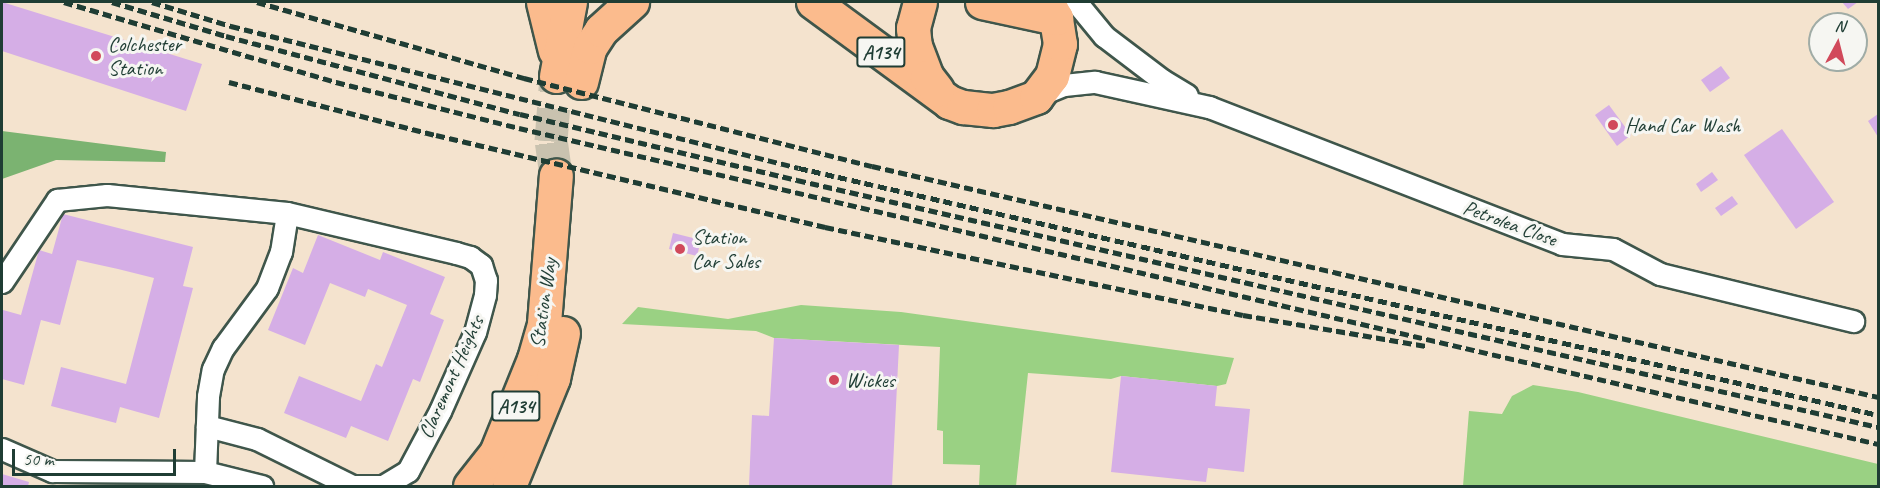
<!DOCTYPE html>
<html>
<head>
<meta charset="utf-8">
<style>
	body { margin:0 }
	#map { position:relative; width:1880px; height:488px; overflow:hidden; background:#f4e3ce; font-family:Caveat,sans-serif }
	div>[style] { position:absolute }
	[style*='--x'] { left:calc(var(--x)*1px); top:calc(var(--y)*1px); width:calc(var(--w)*1px); rotate:calc(var(--a)*1deg) }
	.green>* { inset:0; background:#9ad183 }
	.forest>* { inset:0; background:#7bb371 }
	.building>* { inset:0; background:#d5aee6 }
	.primary-tunnel>* { height:33px; margin-top:-16.5px; transform-origin:0; background:repeating-linear-gradient(90deg,#c9c2af 0 33px,transparent 0 49px) }
	.roads { filter:drop-shadow(2px 0 #3f564b) drop-shadow(-2px 0 #3f564b) drop-shadow(0 2px #3f564b) drop-shadow(0 -2px #3f564b) }
	.street>* { height:21px; margin:-10.5px; padding:0 10.5px; transform-origin:10.5px; border-radius:10.5px; background:#fff }
	.primary>* { height:33px; margin:-16.5px; padding:0 16.5px; transform-origin:16.5px; border-radius:16.5px; background:#fbbb8d }
	.rail>* { height:4.5px; margin-top:-2.25px; transform-origin:0; background:repeating-linear-gradient(90deg,#1f3d34 0 9px,transparent 0 13.5px) }
	.dots>* { width:16px; height:16px; translate:-50% -50%; box-sizing:border-box; border:3px solid #f6f6f2; border-radius:50% }
	span { translate:-50% -50%; white-space:nowrap; text-align:center; line-height:1.15; -webkit-text-stroke:6px #f6f6f2; paint-order:stroke }
	.shield-label span { padding:2px 4px; background:#f6f6f2; border:2px solid; border-radius:4px; -webkit-text-stroke-width:0 }
	.shield-label { font-size:20px; color:#1f3d34; font-weight:700 }
	.poi-label { font-size:21px; color:#1f3d34 }
	.left { translate:0 -50%; text-align:left }
	.street-label { font-size:21px; color:#1f3d34 }
	.frame { position:absolute; inset:0; border:3px solid #1f3d34; pointer-events:none }
	.north { position:absolute; left:1808px; top:12px; width:60px; height:60px; box-sizing:border-box; background:#f6f6f2; border:2px solid #a0aca6; border-radius:50%; rotate:7deg; font-size:16px; font-weight:700; line-height:24px; text-align:center; color:#1f3d34 }
	.north::after { content:''; display:block; margin:auto; width:21px; height:27px; background:#d1495b; clip-path:polygon(50% 0,100% 100%,50% 72%,0 100%) }
	.scale { position:absolute; left:12px; top:449px; width:164px; height:27px; box-sizing:border-box; border:3px solid #1f3d34; border-top:0; padding-left:8px; font-size:18px; line-height:21px; white-space:nowrap; color:#1f3d34; -webkit-text-stroke:4px #f6f6f2; paint-order:stroke }
</style>
</head>
<body>
<div id="map">
	<div class="green">
		<i style="clip-path:polygon(801px 305px,901px 312px,1234px 358px,1226px 384px,1217px 386px,1121px 376px,1111px 379px,1028px 373px,1016px 486px,979px 486px,980px 465px,943px 464px,943px 431px,937px 430px,940px 347px,774px 338px,756px 331px,622px 324px,638px 307px,728px 319px)"></i>
		<i style="clip-path:polygon(1533px 385px,1578px 392px,1878px 464px,1878px 486px,1463px 486px,1469px 411px,1502px 414px,1512px 396px)"></i>
	</div>
	<div class="forest">
		<i style="clip-path:polygon(2px 131px,166px 152px,165px 162px,56px 160px,2px 179px)"></i>
	</div>
	<div class="building">
		<i style="clip-path:polygon(2px 2px,202px 64px,186px 111px,2px 51px)"></i>
		<i style="clip-path:polygon(1842px 2px,1858px 2px,1848px 9px)"></i>
		<i style="clip-path:polygon(1721px 66px,1730px 78px,1710px 92px,1701px 80px)"></i>
		<i style="clip-path:polygon(1609px 105px,1631px 135px,1617px 146px,1595px 115px)"></i>
		<i style="clip-path:polygon(1878px 114px,1878px 137px,1868px 121px)"></i>
		<i style="clip-path:polygon(1782px 129px,1834px 202px,1796px 229px,1744px 155px)"></i>
		<i style="clip-path:polygon(1712px 172px,1718px 180px,1701px 192px,1696px 184px)"></i>
		<i style="clip-path:polygon(1732px 196px,1738px 204px,1721px 216px,1715px 208px)"></i>
		<i style="clip-path:polygon(63px 214px,193px 247px,183px 286px,193px 288px,159px 418px,120px 407px,116px 423px,51px 406px,61px 367px,126px 384px,154px 278px,118px 269px,77px 260px,60px 325px,41px 320px,24px 385px,2px 379px,3px 310px,21px 315px,39px 250px,52px 254px)"></i>
		<i style="clip-path:polygon(673px 233px,701px 240px,697px 256px,669px 249px)"></i>
		<i style="clip-path:polygon(318px 235px,380px 260px,383px 252px,445px 277px,430px 314px,444px 320px,420px 382px,413px 379px,388px 441px,351px 426px,346px 438px,284px 413px,299px 376px,361px 401px,376px 364px,382px 367px,407px 305px,368px 289px,365px 297px,330px 283px,305px 345px,268px 330px,293px 268px,303px 273px)"></i>
		<i style="clip-path:polygon(774px 338px,899px 345px,892px 486px,749px 486px,752px 415px,769px 416px)"></i>
		<i style="clip-path:polygon(1121px 376px,1217px 386px,1215px 406px,1250px 409px,1244px 472px,1208px 468px,1206px 482px,1111px 472px)"></i>
		<i style="clip-path:polygon(2px 474px,29px 482px,28px 486px,2px 486px)"></i>
	</div>
	<div class="primary-tunnel">
		<i style="--x:556;--y:175;--w:34;--a:-98"></i>
		<i style="--x:551;--y:141;--w:65;--a:-85.6"></i>
	</div>
	<div class="roads">
		<div class="street">
			<i style="--x:1076;--y:2;--w:44;--a:50.5"></i>
			<i style="--x:1104;--y:36;--w:73;--a:37.2"></i>
			<i style="--x:1162;--y:80;--w:29;--a:31"></i>
			<i style="--x:1039;--y:95;--w:27;--a:-22"></i>
			<i style="--x:1064;--y:85;--w:31;--a:-6"></i>
			<i style="--x:1095;--y:82;--w:117;--a:12.4"></i>
			<i style="--x:1209;--y:107;--w:379;--a:21.2"></i>
			<i style="--x:1562;--y:244;--w:51;--a:5.6"></i>
			<i style="--x:1613;--y:249;--w:53;--a:28"></i>
			<i style="--x:1660;--y:274;--w:199;--a:13.7"></i>
			<i style="--x:2;--y:282;--w:99;--a:-56.1"></i>
			<i style="--x:57;--y:200;--w:50;--a:-5.7"></i>
			<i style="--x:107;--y:195;--w:181;--a:5.7"></i>
			<i style="--x:287;--y:213;--w:174;--a:13.3"></i>
			<i style="--x:456;--y:253;--w:15;--a:16"></i>
			<i style="--x:470;--y:257;--w:14;--a:36"></i>
			<i style="--x:481;--y:265;--w:16;--a:72"></i>
			<i style="--x:486;--y:280;--w:15;--a:94"></i>
			<i style="--x:485;--y:295;--w:38;--a:105"></i>
			<i style="--x:475;--y:332;--w:86;--a:113.9"></i>
			<i style="--x:440;--y:411;--w:68;--a:118.1"></i>
			<i style="--x:408;--y:471;--w:29;--a:149"></i>
			<i style="--x:383;--y:486;--w:31;--a:180"></i>
			<i style="--x:352;--y:486;--w:106;--a:-153.7"></i>
			<i style="--x:257;--y:439;--w:52;--a:-165.4"></i>
			<i style="--x:2;--y:449;--w:55;--a:23.7"></i>
			<i style="--x:52;--y:471;--w:153;--a:0.4"></i>
			<i style="--x:205;--y:472;--w:59;--a:13.8"></i>
			<i style="--x:205;--y:472;--w:76;--a:-87.7"></i>
			<i style="--x:208;--y:396;--w:27;--a:-80"></i>
			<i style="--x:213;--y:369;--w:23;--a:-65"></i>
			<i style="--x:223;--y:348;--w:74;--a:-53.7"></i>
			<i style="--x:267;--y:288;--w:39;--a:-69"></i>
			<i style="--x:281;--y:252;--w:39;--a:-81"></i>
		</div>
		<div class="primary">
			<i style="--x:543;--y:2;--w:50;--a:76.2"></i>
			<i style="--x:813;--y:2;--w:169;--a:36.3"></i>
			<i style="--x:949;--y:102;--w:15;--a:20"></i>
			<i style="--x:963;--y:107;--w:30;--a:6"></i>
			<i style="--x:993;--y:110;--w:16;--a:-11"></i>
			<i style="--x:1009;--y:107;--w:29;--a:-20"></i>
			<i style="--x:1036;--y:97;--w:26;--a:-53"></i>
			<i style="--x:1052;--y:76;--w:33;--a:-76"></i>
			<i style="--x:1060;--y:44;--w:26;--a:-99"></i>
			<i style="--x:1056;--y:18;--w:18;--a:-119"></i>
			<i style="--x:920;--y:2;--w:27;--a:105"></i>
			<i style="--x:913;--y:28;--w:18;--a:84"></i>
			<i style="--x:915;--y:46;--w:33;--a:69"></i>
			<i style="--x:927;--y:77;--w:16;--a:52"></i>
			<i style="--x:982;--y:2;--w:76;--a:12.2"></i>
			<i style="--x:556;--y:76;--w:75;--a:-79.3"></i>
			<i style="--x:581;--y:82;--w:36;--a:-76"></i>
			<i style="--x:590;--y:47;--w:20;--a:-57"></i>
			<i style="--x:601;--y:30;--w:42;--a:-42.1"></i>
			<i style="--x:470;--y:486;--w:42;--a:-51.8"></i>
			<i style="--x:496;--y:453;--w:101;--a:-68"></i>
			<i style="--x:534;--y:359;--w:37;--a:-74"></i>
			<i style="--x:544;--y:323;--w:148;--a:-85.4"></i>
			<i style="--x:509;--y:486;--w:117;--a:-67.8"></i>
			<i style="--x:553;--y:378;--w:46;--a:-77.5"></i>
		</div>
	</div>
	<div class="rail">
		<i style="--x:64;--y:2;--w:284;--a:16.4"></i>
		<i style="--x:336;--y:82;--w:189;--a:14.1"></i>
		<i style="--x:519;--y:128;--w:1395;--a:13.09"></i>
		<i style="--x:112;--y:2;--w:119;--a:16.6"></i>
		<i style="--x:226;--y:36;--w:304;--a:14.9"></i>
		<i style="--x:520;--y:114;--w:285;--a:13.4"></i>
		<i style="--x:797;--y:180;--w:1109;--a:12.87"></i>
		<i style="--x:152;--y:2;--w:83;--a:16.9"></i>
		<i style="--x:231;--y:26;--w:585;--a:14.04"></i>
		<i style="--x:799;--y:168;--w:1107;--a:12.89"></i>
		<i style="--x:257;--y:2;--w:278;--a:15.9"></i>
		<i style="--x:524;--y:78;--w:359;--a:14.2"></i>
		<i style="--x:872;--y:166;--w:1032;--a:12.93"></i>
		<i style="--x:229;--y:82;--w:214;--a:14.4"></i>
		<i style="--x:436;--y:135;--w:400;--a:13.3"></i>
		<i style="--x:825;--y:227;--w:427;--a:11.9"></i>
		<i style="--x:1243;--y:315;--w:187;--a:9.6"></i>
	</div>
	<div class="dots">
		<i style="left:96px;top:56px;background:#d1495b"></i>
		<i style="left:1613px;top:125px;background:#d1495b"></i>
		<i style="left:680px;top:249px;background:#d1495b"></i>
		<i style="left:834px;top:380px;background:#d1495b"></i>
	</div>
	<div class="shield-label">
		<span style="left:881px;top:52px">A134</span>
		<span style="left:516px;top:406px">A134</span>
	</div>
	<div class="poi-label">
		<span class="left" style="left:108px;top:56px">Colchester<br>Station</span>
		<span class="left" style="left:1625px;top:125px">Hand Car Wash</span>
		<span class="left" style="left:692px;top:249px">Station<br>Car Sales</span>
		<span class="left" style="left:846px;top:380px">Wickes</span>
	</div>
	<div class="street-label">
		<span style="left:1510px;top:223px;rotate:20deg">Petrolea Close</span>
		<span style="left:543px;top:303px;rotate:-82deg">Station Way</span>
		<span style="left:451px;top:377px;rotate:-66deg">Claremont Heights</span>
	</div>
	<div class="frame"></div>
	<div class="north">N</div>
	<div class="scale">50 m</div>
</div>
</body>
</html>
